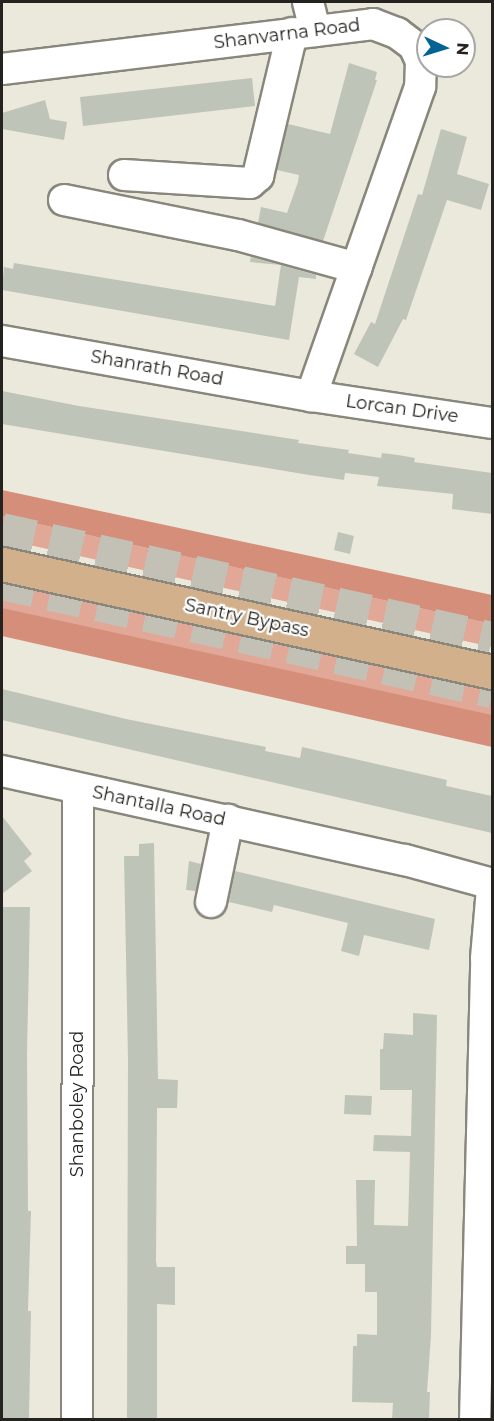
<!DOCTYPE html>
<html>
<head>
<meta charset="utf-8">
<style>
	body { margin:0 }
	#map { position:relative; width:494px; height:1421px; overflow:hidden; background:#ebe8dc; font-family:Montserrat,sans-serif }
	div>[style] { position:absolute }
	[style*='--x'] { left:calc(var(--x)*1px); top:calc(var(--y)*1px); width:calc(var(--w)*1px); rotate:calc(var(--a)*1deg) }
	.green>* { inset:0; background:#e2a897 }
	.forest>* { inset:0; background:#d58e79 }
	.building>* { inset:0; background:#bfc4b9 }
	.highway-tunnel>* { height:33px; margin-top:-16.5px; transform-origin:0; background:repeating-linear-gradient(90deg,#c3c1b6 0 33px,transparent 0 49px) }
	.roads { filter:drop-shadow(2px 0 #89877c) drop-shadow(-2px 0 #89877c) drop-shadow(0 2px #89877c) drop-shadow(0 -2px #89877c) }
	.minor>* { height:30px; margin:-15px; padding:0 15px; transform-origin:15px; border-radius:15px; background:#fff }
	.major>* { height:33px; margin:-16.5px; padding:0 16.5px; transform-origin:16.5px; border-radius:16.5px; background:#d1b08b }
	span { translate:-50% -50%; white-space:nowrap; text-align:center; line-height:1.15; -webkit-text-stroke:4.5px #fff; paint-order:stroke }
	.street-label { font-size:18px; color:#24231f }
	.frame { position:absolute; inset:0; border:3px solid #24231f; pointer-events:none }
	.north { position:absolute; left:416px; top:18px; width:60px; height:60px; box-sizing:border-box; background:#fff; border:2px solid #a7a7a5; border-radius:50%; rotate:94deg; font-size:16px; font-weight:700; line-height:24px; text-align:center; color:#24231f }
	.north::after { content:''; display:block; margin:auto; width:21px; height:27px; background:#046393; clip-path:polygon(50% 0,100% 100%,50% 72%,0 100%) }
</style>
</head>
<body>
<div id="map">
	<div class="green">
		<i style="clip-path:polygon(2px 516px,492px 624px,492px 647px,2px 539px)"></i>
		<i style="clip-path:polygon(2px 582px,492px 689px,492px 717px,2px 609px)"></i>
	</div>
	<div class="forest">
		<i style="clip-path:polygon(2px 490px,492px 595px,492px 624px,2px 516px)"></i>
		<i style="clip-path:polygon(2px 608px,492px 715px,492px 747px,2px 636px)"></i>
	</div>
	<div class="building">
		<i style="clip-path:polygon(349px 63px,377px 72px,375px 80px,377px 80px,323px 241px,258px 223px,261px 207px,287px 213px,298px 182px,299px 175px,277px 170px,288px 124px,330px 134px)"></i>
		<i style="clip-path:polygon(252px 78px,255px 106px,83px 126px,80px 97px)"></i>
		<i style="clip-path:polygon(45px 100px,50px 119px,67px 122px,64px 140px,2px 129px,2px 113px)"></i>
		<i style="clip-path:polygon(441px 129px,467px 137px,457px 174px,489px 184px,481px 210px,447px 200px,406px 320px,403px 319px,378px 367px,354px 354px,371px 322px,375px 324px,418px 194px,422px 195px)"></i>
		<i style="clip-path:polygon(251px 257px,316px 275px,316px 279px,299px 277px,289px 340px,2px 290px,4px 267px,13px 269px,14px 263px,275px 306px,281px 265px,250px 262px)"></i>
		<i style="clip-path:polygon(2px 391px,79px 406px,299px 440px,298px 443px,349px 450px,348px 453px,381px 458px,382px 453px,398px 455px,415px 458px,414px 462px,492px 473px,492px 514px,452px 509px,453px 494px,377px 486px,379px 477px,345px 473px,344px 480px,309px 475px,2px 424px)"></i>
		<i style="clip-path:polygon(338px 532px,354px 536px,350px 554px,334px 550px)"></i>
		<i style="clip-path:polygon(2px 689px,126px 719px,266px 747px,265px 751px,300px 758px,302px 747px,447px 780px,446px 786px,492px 796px,492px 833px,2px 720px)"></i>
		<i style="clip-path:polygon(2px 816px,32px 854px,24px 861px,32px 871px,2px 894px)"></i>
		<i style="clip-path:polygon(154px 843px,158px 1079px,178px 1080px,177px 1108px,157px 1108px,156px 1261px,157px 1267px,175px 1267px,175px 1305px,157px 1304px,157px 1419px,127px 1419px,128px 1058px,124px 856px,139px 856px,139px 844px)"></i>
		<i style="clip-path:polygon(189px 861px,201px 864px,196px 891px,186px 890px)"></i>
		<i style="clip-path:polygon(235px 871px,435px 919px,429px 950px,364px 935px,359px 956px,341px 951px,348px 923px,274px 905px,272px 912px,229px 902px)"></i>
		<i style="clip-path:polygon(2px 907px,30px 907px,27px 1055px,28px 1211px,31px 1211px,28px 1311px,31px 1311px,29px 1419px,2px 1419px)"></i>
		<i style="clip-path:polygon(413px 1013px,437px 1015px,431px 1335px,427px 1392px,430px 1392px,429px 1419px,392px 1419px,393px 1403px,352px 1402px,353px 1346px,357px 1346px,357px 1334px,377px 1335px,377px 1292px,365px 1292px,365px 1264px,346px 1264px,346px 1246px,357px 1246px,356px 1180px,375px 1180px,374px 1225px,408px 1226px,410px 1152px,373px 1151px,374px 1135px,411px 1136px,412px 1090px,380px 1090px,380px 1049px,383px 1049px,384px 1033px,413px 1035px)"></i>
		<i style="clip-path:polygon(345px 1095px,372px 1096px,371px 1115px,344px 1114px)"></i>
	</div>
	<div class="highway-tunnel">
		<i style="--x:2;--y:529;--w:502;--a:12.54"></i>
		<i style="--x:2;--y:583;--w:502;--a:12.43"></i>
	</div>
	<div class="roads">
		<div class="minor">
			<i style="--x:308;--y:2;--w:30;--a:76"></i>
			<i style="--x:2;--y:69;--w:374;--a:-6.9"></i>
			<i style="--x:373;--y:24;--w:26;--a:21"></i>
			<i style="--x:397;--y:33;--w:21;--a:37"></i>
			<i style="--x:414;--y:46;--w:17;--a:65"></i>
			<i style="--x:421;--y:61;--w:26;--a:92"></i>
			<i style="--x:420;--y:87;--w:328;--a:109.4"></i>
			<i style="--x:124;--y:175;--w:126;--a:3.6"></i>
			<i style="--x:250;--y:183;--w:11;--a:-41"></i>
			<i style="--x:258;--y:176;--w:147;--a:-76.6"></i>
			<i style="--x:64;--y:200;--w:177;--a:11.4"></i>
			<i style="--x:238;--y:235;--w:123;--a:15.5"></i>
			<i style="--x:2;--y:341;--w:314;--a:10.1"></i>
			<i style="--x:311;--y:396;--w:183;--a:8.5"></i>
			<i style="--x:2;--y:771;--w:413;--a:12.5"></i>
			<i style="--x:405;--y:860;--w:90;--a:15.4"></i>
			<i style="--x:211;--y:902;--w:84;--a:-78.3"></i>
			<i style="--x:77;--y:1420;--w:631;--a:-89.91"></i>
			<i style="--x:475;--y:1420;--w:462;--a:-88.6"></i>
			<i style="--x:486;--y:958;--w:70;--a:-85.1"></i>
		</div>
		<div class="major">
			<i style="--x:2;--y:564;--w:502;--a:12.43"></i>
		</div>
	</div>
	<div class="street-label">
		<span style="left:287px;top:34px;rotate:-7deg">Shanvarna Road</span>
		<span style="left:157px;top:368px;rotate:10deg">Shanrath Road</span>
		<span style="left:402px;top:409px;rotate:8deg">Lorcan Drive</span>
		<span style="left:247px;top:618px;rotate:12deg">Santry Bypass</span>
		<span style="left:159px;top:806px;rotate:12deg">Shantalla Road</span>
		<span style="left:77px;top:1104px;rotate:-90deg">Shanboley Road</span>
	</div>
	<div class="frame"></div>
	<div class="north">N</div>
</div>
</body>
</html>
